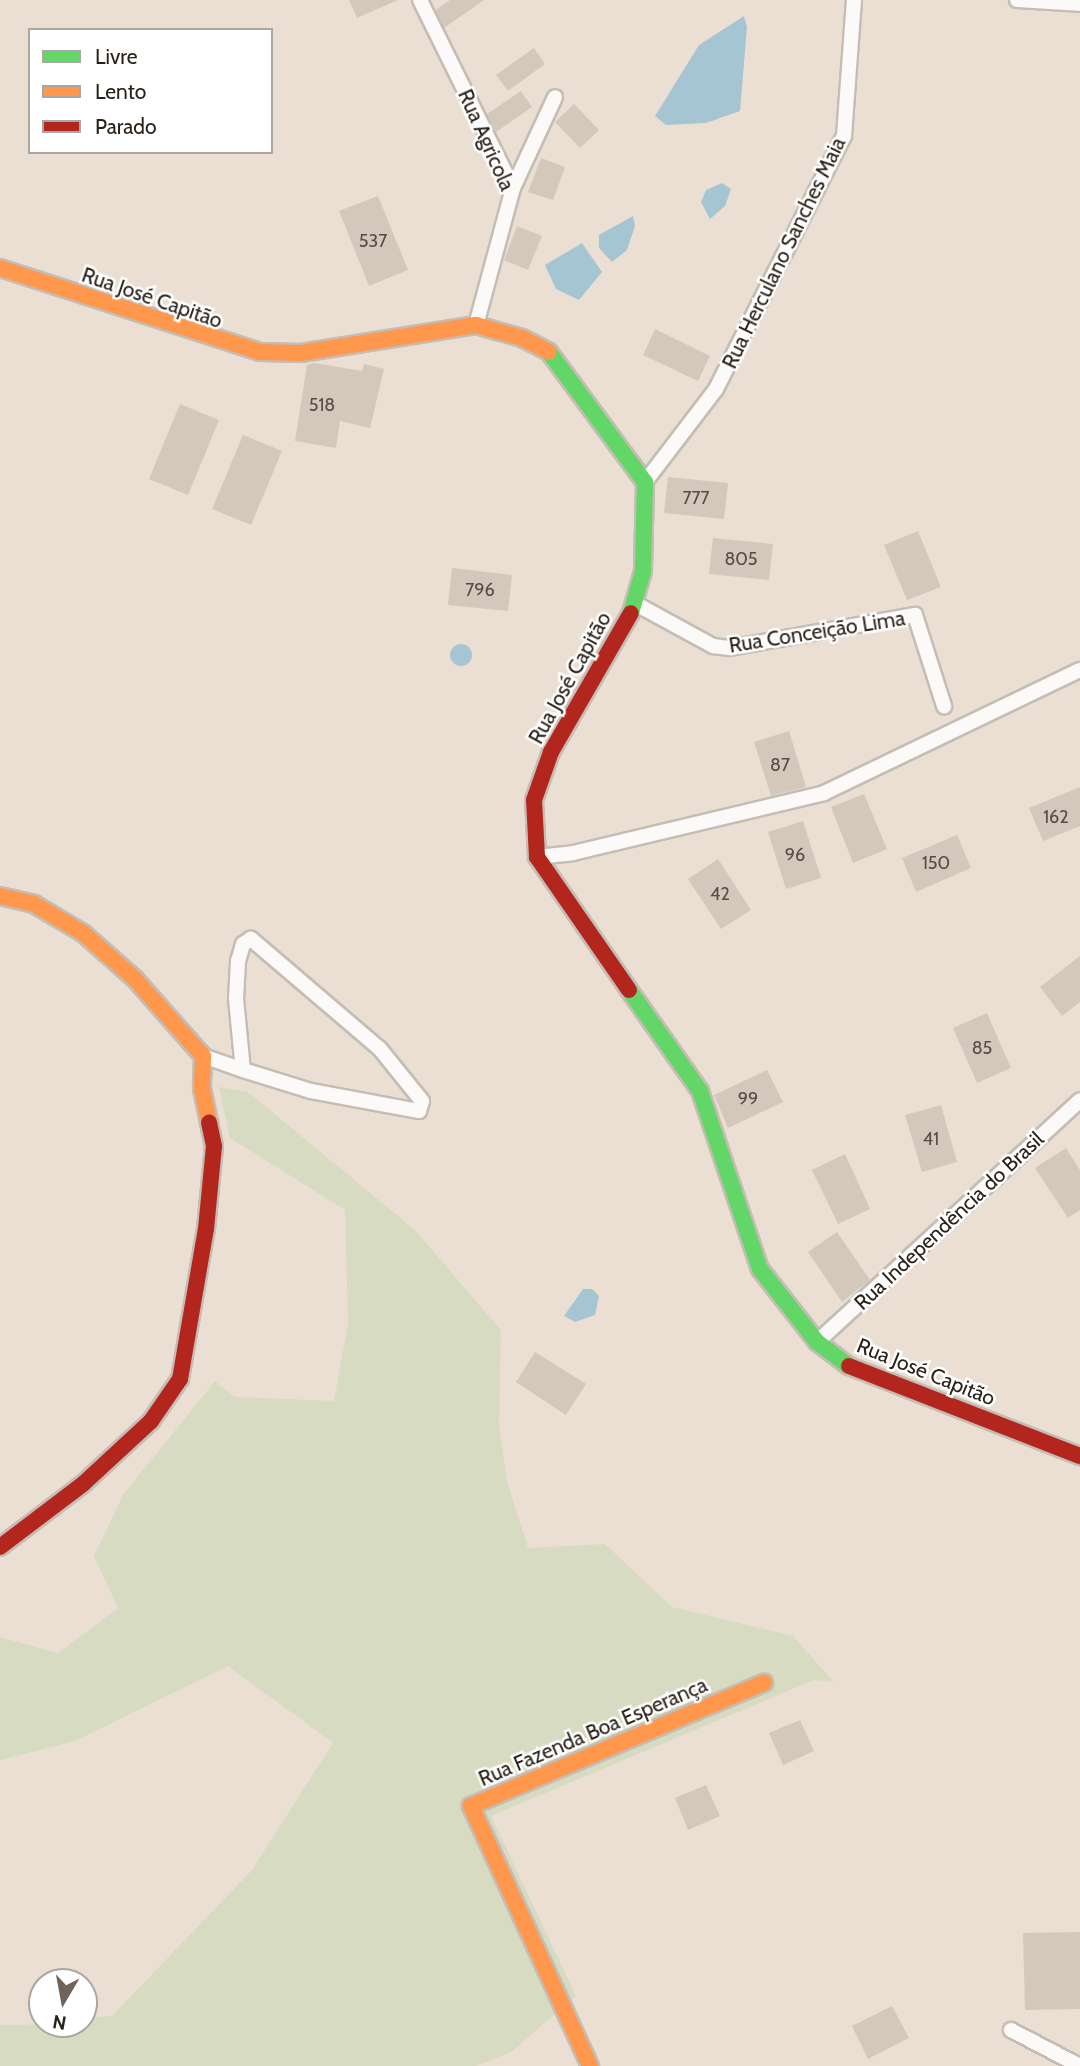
<!DOCTYPE html>
<html>
<head>
<meta charset="utf-8">
<style>
	body { margin:0 }
	#map { position:relative; width:1080px; height:2066px; overflow:hidden; background:#ebdfd4; font-family:Cabin,sans-serif }
	div>[style] { position:absolute }
	[style*='--x'] { left:calc(var(--x)*1px); top:calc(var(--y)*1px); width:calc(var(--w)*1px); rotate:calc(var(--a)*1deg) }
	.green>* { inset:0; background:#d7dbc1 }
	.water>* { inset:0; background:#a6c5d3 }
	.round { border-radius:50% }
	.building>* { inset:0; background:#d4c7bc }
	.roads { filter:drop-shadow(2px 0 #c5bdb4) drop-shadow(-2px 0 #c5bdb4) drop-shadow(0 2px #c5bdb4) drop-shadow(0 -2px #c5bdb4) }
	.street>* { height:14px; margin:-7px; padding:0 7px; transform-origin:7px; border-radius:7px; background:#fcfaf9 }
	.fast>* { height:16px; margin:-8px; padding:0 8px; transform-origin:8px; border-radius:8px; background:#63d668 }
	.slow>* { height:16px; margin:-8px; padding:0 8px; transform-origin:8px; border-radius:8px; background:#ff974d }
	.jam>* { height:16px; margin:-8px; padding:0 8px; transform-origin:8px; border-radius:8px; background:#b3261e }
	span { translate:-50% -50%; white-space:nowrap; text-align:center; line-height:1.15; -webkit-text-stroke:5px #fff; paint-order:stroke }
	.number-label { font-size:18px; color:#554c43 }
	.number-label span { -webkit-text-stroke-width:0 }
	.street-label { font-size:21px; color:#2a221a }
	.legend { position:absolute; left:28px; top:28px; width:245px; height:126px; box-sizing:border-box; background:#fff; border:2px solid #aaa7a3; margin:0; padding:9px 12px; list-style:none; font-size:21px; color:#2a221a }
	.legend li { display:flex; align-items:center; gap:14px; height:35px }
	.legend b { width:35px; border:2px solid #aaa7a3 }
	.north { position:absolute; left:28px; top:1968px; width:70px; height:70px; box-sizing:border-box; background:#fff; border:2px solid #aaa7a3; border-radius:50%; rotate:190deg; font-size:19px; font-weight:700; line-height:28px; text-align:center; color:#2a221a }
	.north::after { content:''; display:block; margin:auto; width:24px; height:32px; background:#6e645b; clip-path:polygon(50% 0,100% 100%,50% 72%,0 100%) }
</style>
</head>
<body>
<div id="map">
	<div class="green">
		<i style="clip-path:polygon(219px 1087px,248px 1092px,415px 1230px,501px 1330px,499px 1425px,507px 1481px,528px 1548px,605px 1544px,672px 1607px,793px 1636px,834px 1682px,814px 1680px,491px 1816px,576px 1996px,511px 2052px,476px 2066px,0 2066px,0 2025px,84px 2024px,84px 2018px,112px 2016px,252px 1870px,333px 1743px,228px 1666px,75px 1741px,0 1760px,0 1637px,58px 1653px,118px 1608px,94px 1556px,123px 1495px,215px 1381px,235px 1397px,334px 1401px,348px 1324px,345px 1210px,230px 1138px)"></i>
	</div>
	<div class="water">
		<i style="clip-path:polygon(744px 16px,747px 27px,740px 111px,706px 123px,666px 125px,655px 116px,699px 45px)"></i>
		<i style="clip-path:polygon(722px 183px,731px 189px,725px 206px,710px 219px,701px 202px,706px 190px)"></i>
		<i style="clip-path:polygon(633px 216px,635px 226px,627px 250px,612px 262px,599px 248px,599px 235px)"></i>
		<i style="clip-path:polygon(582px 243px,602px 272px,579px 300px,556px 289px,545px 265px)"></i>
		<i class="round" style="left:450px;top:644px;width:22px;height:22px"></i>
		<i style="clip-path:polygon(583px 1289px,592px 1289px,599px 1296px,595px 1315px,575px 1322px,564px 1316px)"></i>
	</div>
	<div class="building">
		<i style="clip-path:polygon(349px 0,398px 0,357px 18px)"></i>
		<i style="clip-path:polygon(450px 0,484px 0,444px 28px,436px 10px)"></i>
		<i style="clip-path:polygon(534px 48px,545px 64px,508px 91px,496px 75px)"></i>
		<i style="clip-path:polygon(521px 91px,532px 107px,496px 132px,487px 114px)"></i>
		<i style="clip-path:polygon(574px 104px,599px 130px,580px 148px,555px 122px)"></i>
		<i style="clip-path:polygon(541px 158px,565px 167px,553px 200px,528px 192px)"></i>
		<i style="clip-path:polygon(378px 196px,408px 270px,369px 286px,339px 211px)"></i>
		<i style="clip-path:polygon(517px 226px,542px 236px,528px 270px,504px 260px)"></i>
		<i style="clip-path:polygon(655px 329px,710px 356px,698px 381px,643px 355px)"></i>
		<i style="clip-path:polygon(314px 363px,362px 371px,364px 364px,384px 369px,370px 428px,340px 421px,336px 448px,295px 441px,307px 365px)"></i>
		<i style="clip-path:polygon(180px 404px,219px 420px,188px 495px,149px 479px)"></i>
		<i style="clip-path:polygon(243px 435px,282px 451px,251px 525px,212px 509px)"></i>
		<i style="clip-path:polygon(668px 477px,728px 483px,724px 519px,664px 513px)"></i>
		<i style="clip-path:polygon(918px 531px,941px 587px,907px 600px,884px 545px)"></i>
		<i style="clip-path:polygon(713px 538px,773px 544px,769px 580px,709px 574px)"></i>
		<i style="clip-path:polygon(452px 568px,512px 575px,508px 611px,448px 605px)"></i>
		<i style="clip-path:polygon(789px 731px,806px 787px,771px 796px,754px 742px)"></i>
		<i style="clip-path:polygon(1080px 787px,1080px 826px,1043px 841px,1029px 808px)"></i>
		<i style="clip-path:polygon(864px 794px,887px 849px,853px 863px,831px 807px)"></i>
		<i style="clip-path:polygon(803px 821px,821px 878px,786px 889px,768px 832px)"></i>
		<i style="clip-path:polygon(957px 835px,971px 868px,916px 892px,902px 858px)"></i>
		<i style="clip-path:polygon(718px 859px,751px 910px,721px 929px,688px 879px)"></i>
		<i style="clip-path:polygon(1080px 956px,1080px 1002px,1062px 1016px,1040px 987px)"></i>
		<i style="clip-path:polygon(987px 1013px,1011px 1068px,977px 1083px,953px 1028px)"></i>
		<i style="clip-path:polygon(767px 1070px,783px 1102px,728px 1128px,714px 1095px)"></i>
		<i style="clip-path:polygon(941px 1105px,957px 1162px,922px 1172px,905px 1115px)"></i>
		<i style="clip-path:polygon(1066px 1148px,1080px 1170px,1080px 1210px,1068px 1218px,1035px 1168px)"></i>
		<i style="clip-path:polygon(845px 1154px,870px 1209px,838px 1224px,812px 1170px)"></i>
		<i style="clip-path:polygon(837px 1232px,870px 1280px,842px 1302px,808px 1252px)"></i>
		<i style="clip-path:polygon(535px 1352px,586px 1384px,566px 1415px,516px 1382px)"></i>
		<i style="clip-path:polygon(800px 1720px,814px 1751px,783px 1765px,769px 1733px)"></i>
		<i style="clip-path:polygon(706px 1785px,720px 1816px,688px 1830px,675px 1798px)"></i>
		<i style="clip-path:polygon(1080px 1932px,1080px 2009px,1025px 2010px,1023px 1933px)"></i>
		<i style="clip-path:polygon(892px 2006px,909px 2038px,868px 2059px,852px 2026px)"></i>
	</div>
	<div class="roads">
		<div class="street">
			<i style="--x:420;--y:0;--w:210;--a:63.7"></i>
			<i style="--x:513;--y:188;--w:142;--a:105.1"></i>
			<i style="--x:1017;--y:0;--w:63;--a:3.6"></i>
			<i style="--x:513;--y:188;--w:100;--a:-65.2"></i>
			<i style="--x:645;--y:482;--w:117;--a:-52.6"></i>
			<i style="--x:716;--y:389;--w:284;--a:-63.2"></i>
			<i style="--x:844;--y:136;--w:136;--a:-85.8"></i>
			<i style="--x:636;--y:604;--w:88;--a:28.6"></i>
			<i style="--x:713;--y:646;--w:16;--a:7"></i>
			<i style="--x:729;--y:648;--w:189;--a:-10.1"></i>
			<i style="--x:915;--y:615;--w:96;--a:72.3"></i>
			<i style="--x:537;--y:857;--w:36;--a:-6"></i>
			<i style="--x:573;--y:853;--w:258;--a:-13.4"></i>
			<i style="--x:824;--y:793;--w:284;--a:-25.7"></i>
			<i style="--x:203;--y:1056;--w:42;--a:19.3"></i>
			<i style="--x:243;--y:1070;--w:71;--a:17.2"></i>
			<i style="--x:311;--y:1091;--w:110;--a:10.5"></i>
			<i style="--x:419;--y:1111;--w:10;--a:-73"></i>
			<i style="--x:422;--y:1101;--w:67;--a:-128.9"></i>
			<i style="--x:380;--y:1049;--w:170;--a:-139.5"></i>
			<i style="--x:251;--y:939;--w:9;--a:148"></i>
			<i style="--x:243;--y:944;--w:18;--a:106"></i>
			<i style="--x:238;--y:961;--w:38;--a:93"></i>
			<i style="--x:236;--y:999;--w:71;--a:84.4"></i>
			<i style="--x:817;--y:1342;--w:357;--a:-42.6"></i>
			<i style="--x:1011;--y:2030;--w:78;--a:27.6"></i>
		</div>
		<div class="fast">
			<i style="--x:549;--y:352;--w:162;--a:53.6"></i>
			<i style="--x:645;--y:482;--w:89;--a:91.3"></i>
			<i style="--x:643;--y:571;--w:44;--a:105.9"></i>
			<i style="--x:629;--y:990;--w:123;--a:54.9"></i>
			<i style="--x:700;--y:1091;--w:188;--a:71.4"></i>
			<i style="--x:760;--y:1269;--w:93;--a:52"></i>
			<i style="--x:817;--y:1342;--w:40;--a:37"></i>
		</div>
		<div class="slow">
			<i style="--x:0;--y:268;--w:273;--a:17.9"></i>
			<i style="--x:260;--y:352;--w:41;--a:1.4"></i>
			<i style="--x:301;--y:353;--w:177;--a:-9.1"></i>
			<i style="--x:476;--y:325;--w:48;--a:15.8"></i>
			<i style="--x:522;--y:338;--w:30;--a:27"></i>
			<i style="--x:0;--y:896;--w:35;--a:13"></i>
			<i style="--x:34;--y:904;--w:57;--a:30.6"></i>
			<i style="--x:83;--y:933;--w:69;--a:41.5"></i>
			<i style="--x:135;--y:979;--w:103;--a:48.6"></i>
			<i style="--x:203;--y:1056;--w:33;--a:92"></i>
			<i style="--x:202;--y:1089;--w:35;--a:78"></i>
			<i style="--x:590;--y:2066;--w:286;--a:-114.6"></i>
			<i style="--x:471;--y:1806;--w:318;--a:-22.8"></i>
		</div>
		<div class="jam">
			<i style="--x:629;--y:990;--w:162;--a:-124.7"></i>
			<i style="--x:537;--y:857;--w:57;--a:-93"></i>
			<i style="--x:534;--y:800;--w:51;--a:-70.5"></i>
			<i style="--x:551;--y:752;--w:160;--a:-60.1"></i>
			<i style="--x:849;--y:1366;--w:248;--a:21.3"></i>
			<i style="--x:0;--y:1547;--w:104;--a:-37.2"></i>
			<i style="--x:83;--y:1484;--w:93;--a:-42.8"></i>
			<i style="--x:151;--y:1421;--w:51;--a:-55.4"></i>
			<i style="--x:180;--y:1379;--w:152;--a:-80.2"></i>
			<i style="--x:206;--y:1229;--w:83;--a:-84.5"></i>
			<i style="--x:214;--y:1146;--w:24;--a:-102"></i>
		</div>
	</div>
	<div class="number-label">
		<span style="left:373px;top:241px">537</span>
		<span style="left:322px;top:405px">518</span>
		<span style="left:696px;top:498px">777</span>
		<span style="left:741px;top:559px">805</span>
		<span style="left:480px;top:590px">796</span>
		<span style="left:780px;top:765px">87</span>
		<span style="left:1056px;top:817px">162</span>
		<span style="left:795px;top:855px">96</span>
		<span style="left:936px;top:863px">150</span>
		<span style="left:720px;top:894px">42</span>
		<span style="left:982px;top:1048px">85</span>
		<span style="left:748px;top:1099px">99</span>
		<span style="left:931px;top:1139px">41</span>
	</div>
	<div class="street-label">
		<span style="left:486px;top:140px;rotate:66deg">Rua Agricola</span>
		<span style="left:784px;top:253px;rotate:-64deg">Rua Herculano Sanches Maia</span>
		<span style="left:152px;top:298px;rotate:19deg">Rua José Capitão</span>
		<span style="left:817px;top:632px;rotate:-9deg">Rua Conceição Lima</span>
		<span style="left:570px;top:678px;rotate:-61deg">Rua José Capitão</span>
		<span style="left:949px;top:1221px;rotate:-43deg">Rua Independência do Brasil</span>
		<span style="left:926px;top:1372px;rotate:22deg">Rua José Capitão</span>
		<span style="left:593px;top:1732px;rotate:-23deg">Rua Fazenda Boa Esperança</span>
	</div>
	<ul class="legend">
	<li><b style="height:9px;background:#63d668"></b>Livre</li>
	<li><b style="height:9px;background:#ff974d"></b>Lento</li>
	<li><b style="height:9px;background:#b3261e"></b>Parado</li>
	</ul>
	<div class="north">N</div>
</div>
</body>
</html>
